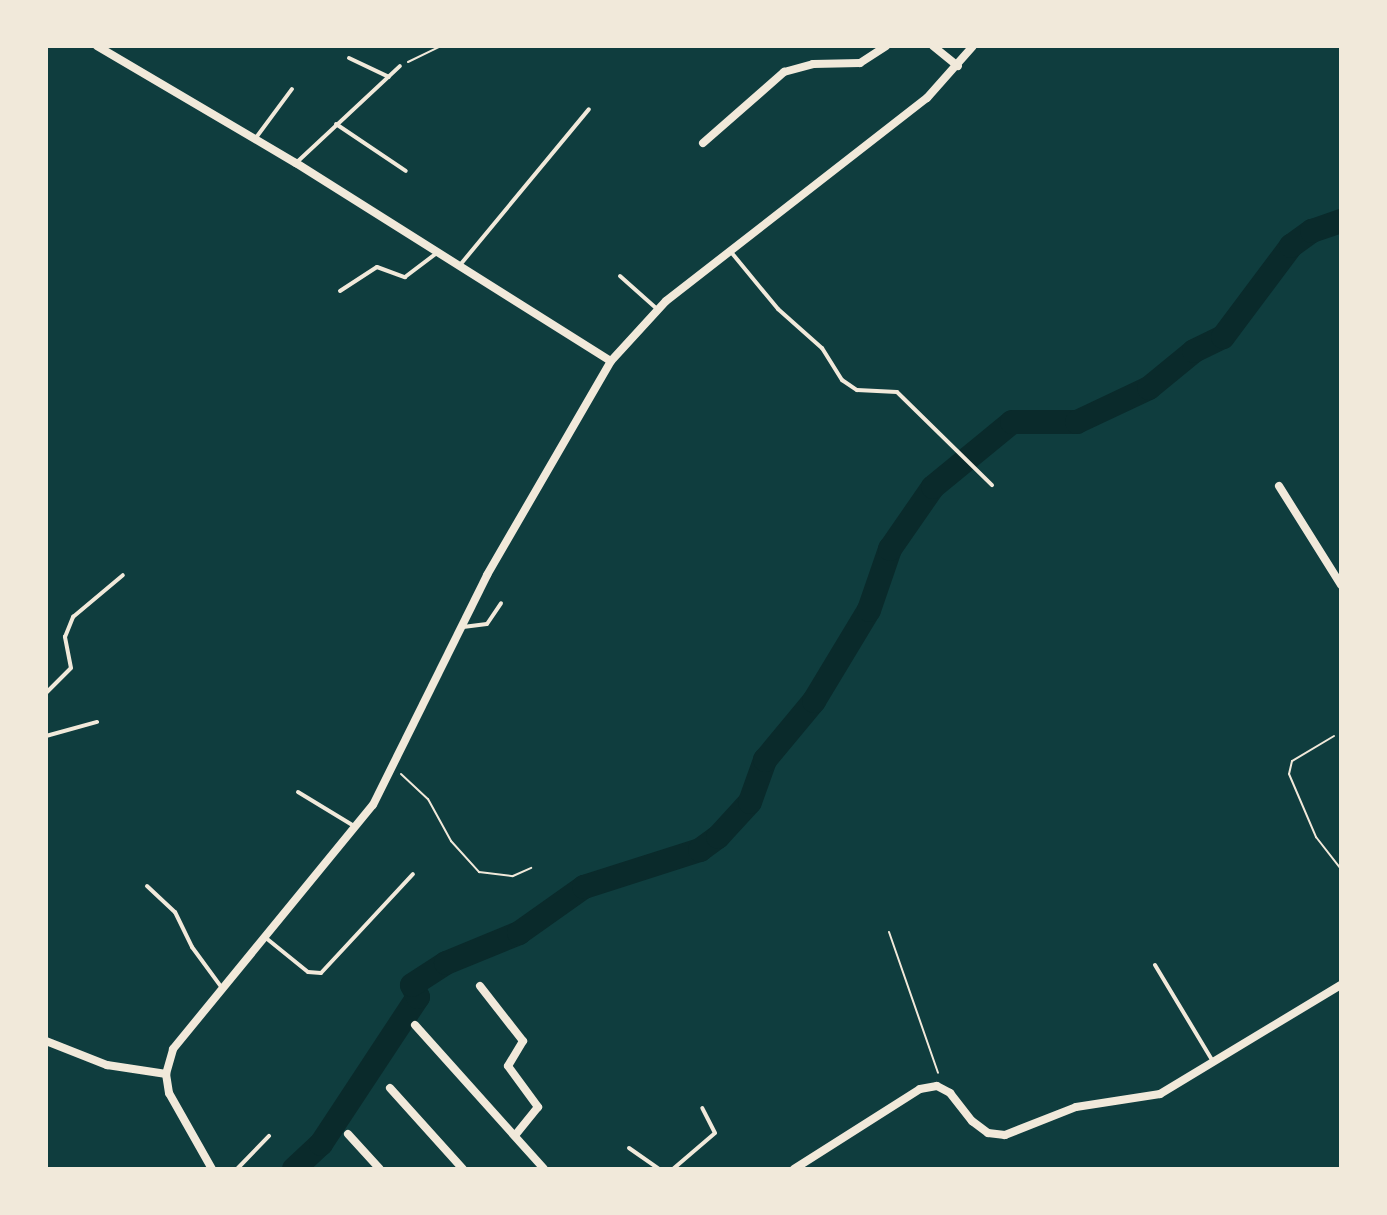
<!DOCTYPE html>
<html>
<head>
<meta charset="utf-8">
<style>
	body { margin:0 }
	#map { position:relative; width:1387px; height:1215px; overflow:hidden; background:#0f3d3e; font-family:Jost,sans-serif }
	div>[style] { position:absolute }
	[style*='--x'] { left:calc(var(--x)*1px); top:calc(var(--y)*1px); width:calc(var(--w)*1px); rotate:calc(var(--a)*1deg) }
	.river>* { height:24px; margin:-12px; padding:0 12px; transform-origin:12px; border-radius:12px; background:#0a2a2b }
	.path>* { height:2px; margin:-1px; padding:0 1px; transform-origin:1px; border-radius:1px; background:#f1e9da }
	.service>* { height:4px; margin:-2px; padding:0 2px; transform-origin:2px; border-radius:2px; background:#f1e9da }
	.minor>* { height:8px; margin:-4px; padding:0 4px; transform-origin:4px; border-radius:4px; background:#f1e9da }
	span { translate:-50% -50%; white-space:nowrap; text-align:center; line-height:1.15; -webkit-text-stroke:8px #f1e9da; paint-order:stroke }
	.frame { position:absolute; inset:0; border:48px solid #f1e9da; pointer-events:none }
</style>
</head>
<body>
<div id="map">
	<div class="river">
		<i style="--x:294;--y:1169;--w:37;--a:-43"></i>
		<i style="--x:321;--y:1144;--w:176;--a:-56.6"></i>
		<i style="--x:418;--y:997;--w:13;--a:-117"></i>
		<i style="--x:412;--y:985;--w:40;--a:-32.9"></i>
		<i style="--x:446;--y:963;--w:79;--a:-22.3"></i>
		<i style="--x:519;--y:933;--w:80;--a:-35.3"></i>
		<i style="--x:584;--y:887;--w:122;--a:-17.7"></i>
		<i style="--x:700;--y:850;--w:22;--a:-36"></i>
		<i style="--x:718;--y:837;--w:47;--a:-47.6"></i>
		<i style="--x:750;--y:802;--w:45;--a:-70.3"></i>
		<i style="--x:765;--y:760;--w:77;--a:-50.3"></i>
		<i style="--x:814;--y:701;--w:106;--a:-58.9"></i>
		<i style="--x:869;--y:610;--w:65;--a:-71"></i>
		<i style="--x:890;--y:549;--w:75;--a:-55.3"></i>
		<i style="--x:933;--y:487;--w:102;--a:-39.4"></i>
		<i style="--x:1012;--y:422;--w:65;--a:0"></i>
		<i style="--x:1077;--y:422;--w:80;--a:-25.3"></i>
		<i style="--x:1149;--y:388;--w:58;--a:-39.4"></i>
		<i style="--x:1194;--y:351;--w:32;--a:-26"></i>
		<i style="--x:1223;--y:337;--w:114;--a:-53.2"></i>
		<i style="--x:1291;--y:246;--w:26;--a:-36"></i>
		<i style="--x:1312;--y:231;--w:31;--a:-19"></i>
	</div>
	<div class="path">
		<i style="--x:408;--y:62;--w:37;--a:-26"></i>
		<i style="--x:1334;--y:736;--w:49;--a:149.2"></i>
		<i style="--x:1292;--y:761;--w:13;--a:103"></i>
		<i style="--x:1289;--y:774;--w:69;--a:66.8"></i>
		<i style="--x:1316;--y:837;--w:41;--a:52"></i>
		<i style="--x:401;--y:774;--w:37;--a:43"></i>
		<i style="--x:428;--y:799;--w:48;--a:61.3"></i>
		<i style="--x:451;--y:841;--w:42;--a:47.9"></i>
		<i style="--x:479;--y:872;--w:34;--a:7"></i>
		<i style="--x:513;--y:876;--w:20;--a:-24"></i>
		<i style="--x:889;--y:932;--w:149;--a:70.8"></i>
	</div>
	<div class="service">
		<i style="--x:349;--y:58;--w:44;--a:25.4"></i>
		<i style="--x:336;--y:124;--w:84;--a:33.9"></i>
		<i style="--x:255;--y:139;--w:62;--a:-53.5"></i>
		<i style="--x:296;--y:163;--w:142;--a:-43"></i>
		<i style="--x:731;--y:252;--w:74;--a:50.5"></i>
		<i style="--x:778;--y:309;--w:59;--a:41.6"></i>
		<i style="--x:822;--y:348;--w:38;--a:58"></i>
		<i style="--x:842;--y:380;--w:18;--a:34"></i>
		<i style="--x:857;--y:390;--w:40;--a:2.9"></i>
		<i style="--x:897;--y:392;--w:133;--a:44.4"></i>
		<i style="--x:460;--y:265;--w:202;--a:-50.4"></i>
		<i style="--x:620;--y:276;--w:50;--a:41.7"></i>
		<i style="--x:340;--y:291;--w:44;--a:-33"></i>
		<i style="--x:377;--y:267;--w:30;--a:20"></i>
		<i style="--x:405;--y:277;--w:41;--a:-37.1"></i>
		<i style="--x:463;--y:627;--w:24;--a:-7"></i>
		<i style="--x:487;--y:624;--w:25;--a:-56"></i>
		<i style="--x:46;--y:693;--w:35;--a:-45"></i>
		<i style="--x:71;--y:668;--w:32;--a:-101"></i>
		<i style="--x:65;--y:637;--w:22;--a:-68"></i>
		<i style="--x:73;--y:617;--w:65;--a:-40"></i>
		<i style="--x:46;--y:736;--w:53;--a:-15.4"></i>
		<i style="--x:298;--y:792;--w:66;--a:31.3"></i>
		<i style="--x:147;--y:886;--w:38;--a:43"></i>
		<i style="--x:175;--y:912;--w:39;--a:64"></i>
		<i style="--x:192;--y:947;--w:51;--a:53.8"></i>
		<i style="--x:266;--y:938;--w:54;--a:39"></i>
		<i style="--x:308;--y:972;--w:13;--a:4"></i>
		<i style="--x:321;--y:973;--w:135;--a:-47.1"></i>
		<i style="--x:1155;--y:965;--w:114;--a:59"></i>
		<i style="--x:629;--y:1148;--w:37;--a:35"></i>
		<i style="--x:237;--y:1169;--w:46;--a:-45.9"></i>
		<i style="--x:673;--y:1169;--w:55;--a:-40.6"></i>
		<i style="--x:715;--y:1133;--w:28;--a:-117"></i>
	</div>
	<div class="minor">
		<i style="--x:97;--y:46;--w:231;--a:30.5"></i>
		<i style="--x:296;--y:163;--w:372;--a:32.2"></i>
		<i style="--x:933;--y:46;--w:32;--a:39"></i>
		<i style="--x:703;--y:143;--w:108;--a:-41.2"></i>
		<i style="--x:784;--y:72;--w:30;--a:-15"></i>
		<i style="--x:813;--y:64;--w:47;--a:-1.2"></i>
		<i style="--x:860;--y:63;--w:31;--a:-33"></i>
		<i style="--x:1279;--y:486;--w:117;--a:57.9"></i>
		<i style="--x:480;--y:986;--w:70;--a:52"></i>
		<i style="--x:523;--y:1041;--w:29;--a:121"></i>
		<i style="--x:508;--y:1066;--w:51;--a:53.8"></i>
		<i style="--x:538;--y:1107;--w:36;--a:129"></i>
		<i style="--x:415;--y:1025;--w:193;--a:48.1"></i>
		<i style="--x:46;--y:1041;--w:66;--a:21.5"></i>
		<i style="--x:107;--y:1065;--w:60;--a:8.7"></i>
		<i style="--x:390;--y:1088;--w:109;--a:48"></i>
		<i style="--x:348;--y:1134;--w:47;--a:47.6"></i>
		<i style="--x:212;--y:1169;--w:87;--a:-119.5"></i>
		<i style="--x:169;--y:1093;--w:19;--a:-99"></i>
		<i style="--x:166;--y:1074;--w:26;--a:-74"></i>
		<i style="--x:173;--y:1049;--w:315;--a:-50.7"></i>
		<i style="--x:373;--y:805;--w:257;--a:-63.6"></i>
		<i style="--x:487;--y:575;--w:247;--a:-59.9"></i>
		<i style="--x:611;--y:361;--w:81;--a:-47.5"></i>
		<i style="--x:666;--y:301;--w:331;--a:-37.9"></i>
		<i style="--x:927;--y:98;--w:69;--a:-48.5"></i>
		<i style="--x:794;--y:1169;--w:149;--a:-32.4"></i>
		<i style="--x:920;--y:1089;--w:17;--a:-10"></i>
		<i style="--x:937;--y:1086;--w:15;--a:28"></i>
		<i style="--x:950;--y:1093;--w:36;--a:52"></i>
		<i style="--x:972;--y:1121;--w:20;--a:37"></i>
		<i style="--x:988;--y:1133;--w:17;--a:7"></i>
		<i style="--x:1005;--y:1135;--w:76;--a:-21.5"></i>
		<i style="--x:1076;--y:1107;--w:85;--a:-8.8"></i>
		<i style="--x:1160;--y:1094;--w:211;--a:-31.1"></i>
	</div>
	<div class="frame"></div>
</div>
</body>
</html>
